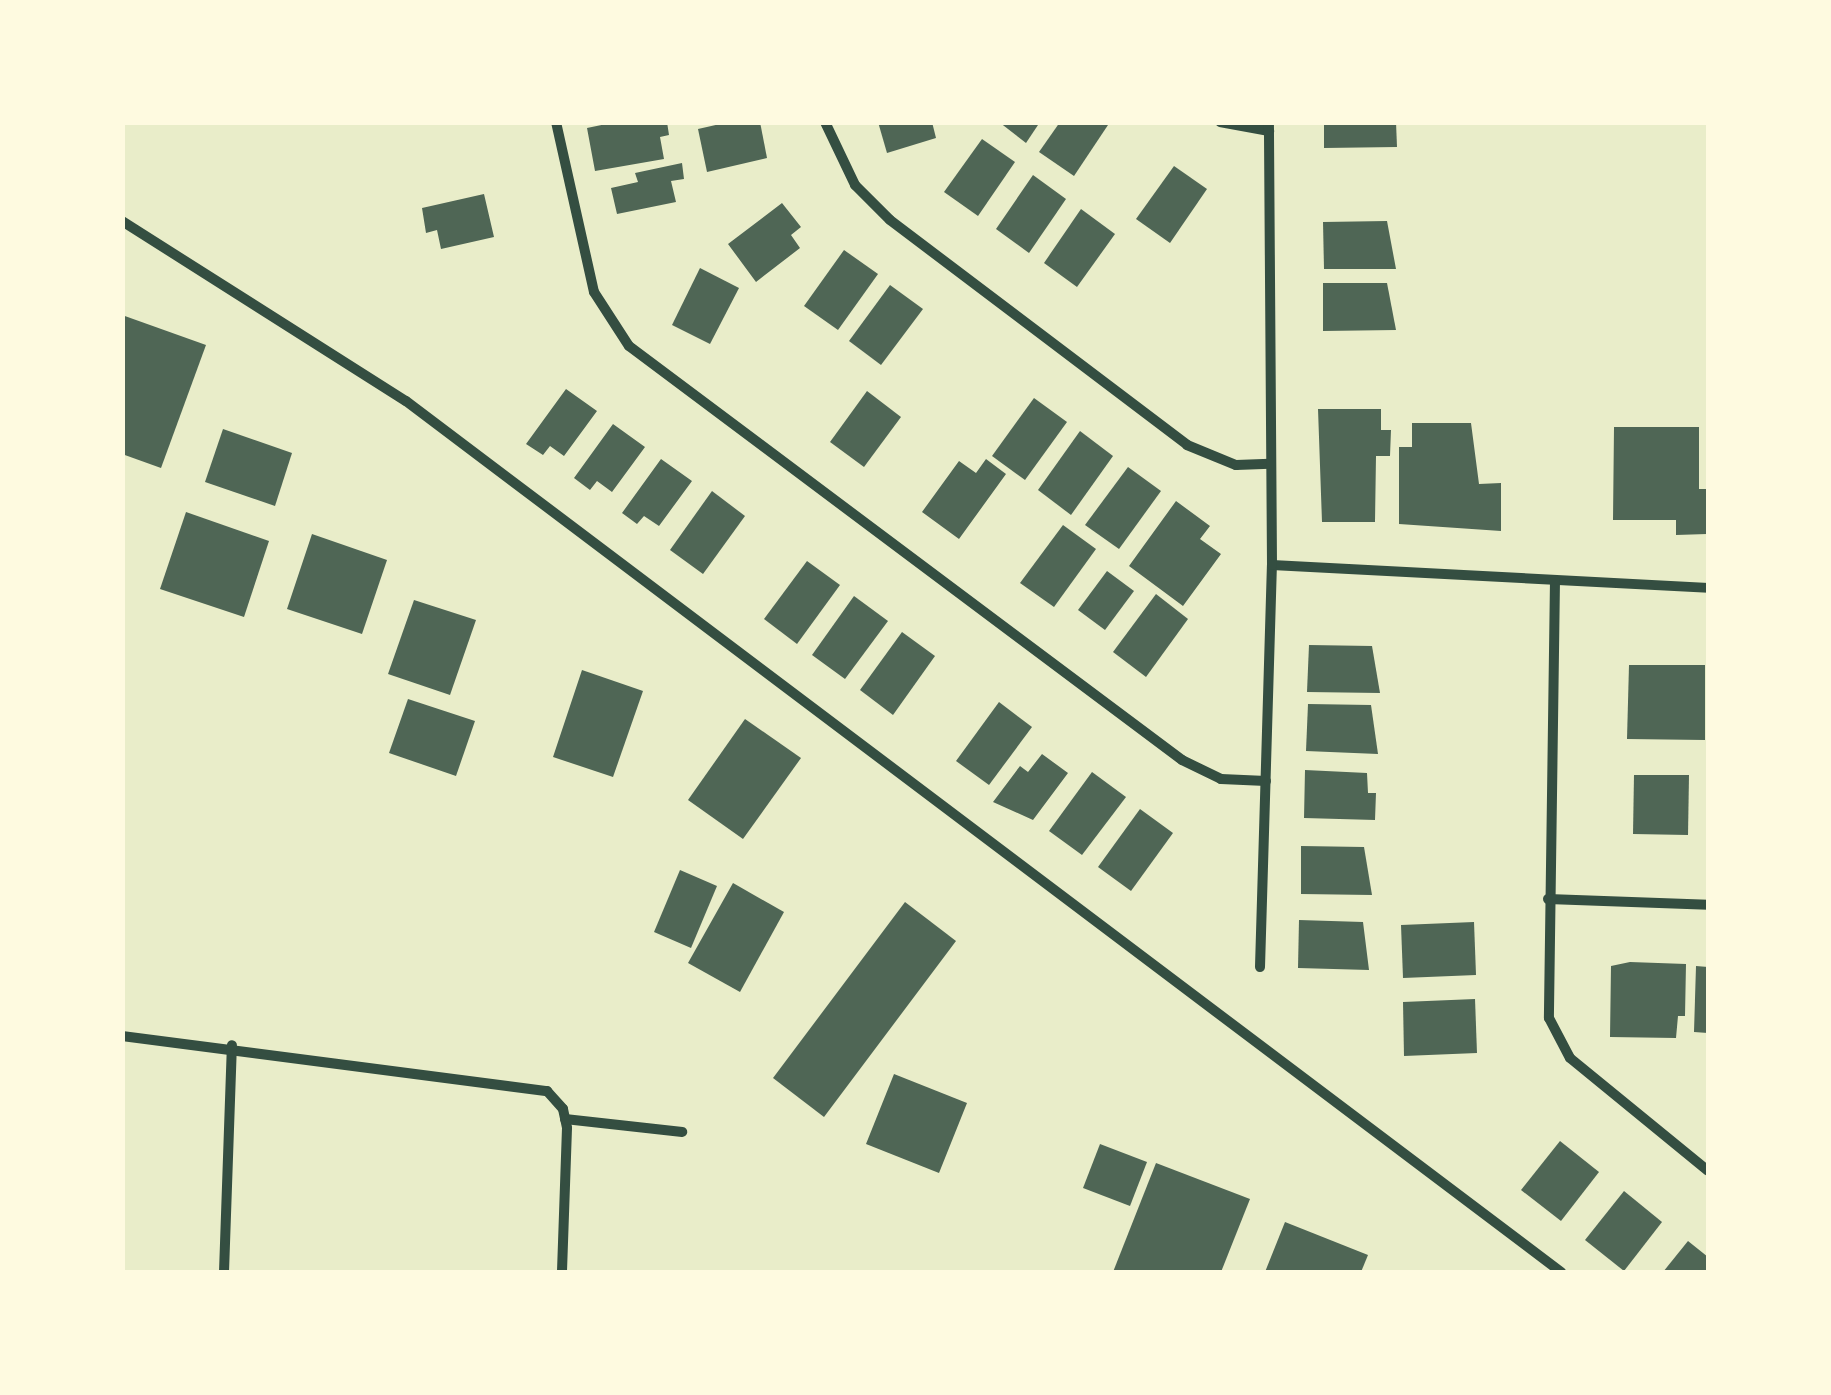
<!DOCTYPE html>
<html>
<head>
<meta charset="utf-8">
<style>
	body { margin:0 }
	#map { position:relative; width:1831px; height:1395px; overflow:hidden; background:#e9edc9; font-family:Lato,sans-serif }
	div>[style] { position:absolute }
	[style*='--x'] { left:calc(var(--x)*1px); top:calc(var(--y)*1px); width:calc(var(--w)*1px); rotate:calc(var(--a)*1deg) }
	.building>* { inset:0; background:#4f6655 }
	.minor>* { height:10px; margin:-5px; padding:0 5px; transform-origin:5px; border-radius:5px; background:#344e41 }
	span { translate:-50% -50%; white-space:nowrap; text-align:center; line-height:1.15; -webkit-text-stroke:8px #fefae0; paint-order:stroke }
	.frame { position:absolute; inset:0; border:125px solid #fefae0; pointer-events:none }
</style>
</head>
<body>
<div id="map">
	<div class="building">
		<i style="clip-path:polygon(616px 122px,667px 122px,669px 135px,660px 137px,664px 159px,595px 171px,587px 128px)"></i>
		<i style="clip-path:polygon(729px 122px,760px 122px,767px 158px,707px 172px,698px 129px)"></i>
		<i style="clip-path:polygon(878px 122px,932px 122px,936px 138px,887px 153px)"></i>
		<i style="clip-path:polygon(999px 122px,1040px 122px,1026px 143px)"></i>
		<i style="clip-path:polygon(1060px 122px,1110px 122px,1074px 176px,1039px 152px)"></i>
		<i style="clip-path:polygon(1324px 122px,1396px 122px,1397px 147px,1324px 148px)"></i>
		<i style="clip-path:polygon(982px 139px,1015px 162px,978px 216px,944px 192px)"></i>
		<i style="clip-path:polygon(682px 163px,684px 179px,671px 181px,676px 202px,617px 214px,611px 188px,638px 182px,635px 173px)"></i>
		<i style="clip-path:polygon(1174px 166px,1207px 189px,1170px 243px,1136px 219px)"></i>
		<i style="clip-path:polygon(1033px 175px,1066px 199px,1029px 253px,996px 229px)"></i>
		<i style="clip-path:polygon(484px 194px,494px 237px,441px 249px,437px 230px,426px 233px,422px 208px)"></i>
		<i style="clip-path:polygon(782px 203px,801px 227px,791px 235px,800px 248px,756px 282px,728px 244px)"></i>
		<i style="clip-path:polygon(1081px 209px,1115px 234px,1077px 287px,1044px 263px)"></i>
		<i style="clip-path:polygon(1387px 221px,1396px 269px,1324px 269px,1323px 222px)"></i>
		<i style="clip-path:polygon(844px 250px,878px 274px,838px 330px,804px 306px)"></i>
		<i style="clip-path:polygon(700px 268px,739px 288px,710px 344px,672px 325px)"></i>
		<i style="clip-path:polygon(1323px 283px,1387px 283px,1396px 330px,1323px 331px)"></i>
		<i style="clip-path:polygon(890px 285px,923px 309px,881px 365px,849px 341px)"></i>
		<i style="clip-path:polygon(122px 315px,206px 345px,161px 468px,122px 454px)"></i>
		<i style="clip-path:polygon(566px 389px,597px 411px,564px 456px,550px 446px,543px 455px,526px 444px)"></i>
		<i style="clip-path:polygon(867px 391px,901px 417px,864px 467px,830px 442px)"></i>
		<i style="clip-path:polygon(1034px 398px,1067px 422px,1025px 480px,992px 456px)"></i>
		<i style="clip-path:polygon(1318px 409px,1381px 409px,1381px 430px,1391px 430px,1390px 456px,1376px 456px,1375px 522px,1322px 522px)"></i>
		<i style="clip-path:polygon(1412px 423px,1471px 423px,1479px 484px,1501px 483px,1501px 531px,1399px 524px,1399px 447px,1412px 447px)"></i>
		<i style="clip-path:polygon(613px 424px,645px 447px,612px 492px,597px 481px,590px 490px,574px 478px)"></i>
		<i style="clip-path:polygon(1614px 427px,1699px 427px,1699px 489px,1708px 489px,1707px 534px,1676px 535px,1676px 520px,1613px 520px)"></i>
		<i style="clip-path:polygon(223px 429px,292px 453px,275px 506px,205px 482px)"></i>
		<i style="clip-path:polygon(1080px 431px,1113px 456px,1071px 515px,1038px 490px)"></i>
		<i style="clip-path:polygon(661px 459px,692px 481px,659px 526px,644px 516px,637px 524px,622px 513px)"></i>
		<i style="clip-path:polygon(986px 459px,1006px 474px,959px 539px,922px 512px,959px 461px,976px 473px)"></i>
		<i style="clip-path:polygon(1128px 467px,1161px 491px,1119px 549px,1085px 525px)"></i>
		<i style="clip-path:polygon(712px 491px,745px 516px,703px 574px,670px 550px)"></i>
		<i style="clip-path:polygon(1176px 501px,1210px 526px,1200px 539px,1221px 554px,1183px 606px,1129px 566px)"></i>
		<i style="clip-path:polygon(186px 512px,269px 541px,244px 617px,160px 589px)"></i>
		<i style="clip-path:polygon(1063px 525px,1096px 549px,1054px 607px,1020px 583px)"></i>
		<i style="clip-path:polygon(312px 534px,387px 560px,362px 634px,287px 609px)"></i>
		<i style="clip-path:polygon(807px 561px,840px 585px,797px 644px,764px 619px)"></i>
		<i style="clip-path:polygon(1107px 571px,1134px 591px,1105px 630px,1078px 610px)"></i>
		<i style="clip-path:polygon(1156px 594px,1188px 619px,1146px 677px,1113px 652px)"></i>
		<i style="clip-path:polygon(854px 596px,888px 621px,845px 679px,812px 655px)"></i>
		<i style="clip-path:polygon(414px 600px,476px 620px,450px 695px,388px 674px)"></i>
		<i style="clip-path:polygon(902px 632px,935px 656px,893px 715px,860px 690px)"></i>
		<i style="clip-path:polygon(1309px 645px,1372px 646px,1380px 693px,1307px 692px)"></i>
		<i style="clip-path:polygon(1629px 665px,1705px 665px,1705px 740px,1627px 739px)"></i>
		<i style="clip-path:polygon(582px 670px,643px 691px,613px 777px,553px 757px)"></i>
		<i style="clip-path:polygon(408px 699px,475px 721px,456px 776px,389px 753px)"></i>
		<i style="clip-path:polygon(999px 702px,1032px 727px,989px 785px,956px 761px)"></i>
		<i style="clip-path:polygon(1308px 704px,1371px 705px,1378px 754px,1306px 751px)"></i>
		<i style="clip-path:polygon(745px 719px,801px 758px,743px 839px,688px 800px)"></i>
		<i style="clip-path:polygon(1042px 754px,1068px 773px,1033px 820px,993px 802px,1020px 766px,1028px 772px)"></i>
		<i style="clip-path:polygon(1305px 770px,1367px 773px,1368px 793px,1376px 793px,1375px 820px,1304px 818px)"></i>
		<i style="clip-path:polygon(1092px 772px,1126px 797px,1082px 855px,1049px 831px)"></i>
		<i style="clip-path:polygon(1634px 775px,1689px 775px,1688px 835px,1633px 834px)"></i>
		<i style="clip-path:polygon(1140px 809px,1173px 833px,1131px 891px,1098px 867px)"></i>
		<i style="clip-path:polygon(1301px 846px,1364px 847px,1372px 895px,1301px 894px)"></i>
		<i style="clip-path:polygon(680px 870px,717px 886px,691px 948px,654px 932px)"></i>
		<i style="clip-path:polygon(733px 883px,784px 912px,740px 992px,688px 963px)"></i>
		<i style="clip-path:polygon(905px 902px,956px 941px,824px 1117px,773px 1078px)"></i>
		<i style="clip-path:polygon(1299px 920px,1363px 922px,1369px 970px,1298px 968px)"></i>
		<i style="clip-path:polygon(1474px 922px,1476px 975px,1403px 978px,1401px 925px)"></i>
		<i style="clip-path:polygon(1630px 962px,1686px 964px,1685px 1016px,1678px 1016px,1676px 1038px,1610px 1037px,1611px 966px)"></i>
		<i style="clip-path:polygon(1696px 966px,1708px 967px,1708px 1033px,1694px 1032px)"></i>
		<i style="clip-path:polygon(1475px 999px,1477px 1053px,1404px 1056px,1403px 1002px)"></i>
		<i style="clip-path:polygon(894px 1074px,967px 1103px,939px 1173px,866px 1144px)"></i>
		<i style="clip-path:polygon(1560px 1141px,1599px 1172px,1561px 1221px,1521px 1190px)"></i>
		<i style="clip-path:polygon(1100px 1144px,1147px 1162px,1130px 1206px,1083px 1188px)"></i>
		<i style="clip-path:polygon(1156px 1163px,1250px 1199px,1221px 1272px,1113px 1272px)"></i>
		<i style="clip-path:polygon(1624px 1191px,1662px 1222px,1624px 1271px,1585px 1240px)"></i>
		<i style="clip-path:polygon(1285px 1222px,1368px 1255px,1361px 1272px,1265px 1272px)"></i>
		<i style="clip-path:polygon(1688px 1241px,1708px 1257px,1708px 1272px,1663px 1272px)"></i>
	</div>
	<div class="minor">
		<i style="--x:556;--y:122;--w:174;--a:77.4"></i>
		<i style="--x:594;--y:292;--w:64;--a:57.1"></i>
		<i style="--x:629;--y:346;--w:691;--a:36.82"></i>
		<i style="--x:1182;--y:760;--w:43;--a:26"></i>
		<i style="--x:1221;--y:779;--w:45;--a:2.5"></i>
		<i style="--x:825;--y:122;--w:70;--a:64.5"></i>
		<i style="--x:855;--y:185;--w:49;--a:45"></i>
		<i style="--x:890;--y:220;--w:373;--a:37.1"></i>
		<i style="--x:1187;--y:445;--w:53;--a:22.2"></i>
		<i style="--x:1236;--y:465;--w:34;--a:-2"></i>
		<i style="--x:1220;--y:122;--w:50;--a:10.4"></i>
		<i style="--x:122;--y:221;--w:336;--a:32.4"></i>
		<i style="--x:406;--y:401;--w:1447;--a:37.02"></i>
		<i style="--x:1272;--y:565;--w:437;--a:3"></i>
		<i style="--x:1555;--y:580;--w:438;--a:90.8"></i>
		<i style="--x:1549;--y:1018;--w:45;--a:62.3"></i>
		<i style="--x:1570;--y:1058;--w:178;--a:39.3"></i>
		<i style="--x:1548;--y:899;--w:160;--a:2.1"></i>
		<i style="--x:1260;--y:967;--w:402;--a:-88.3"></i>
		<i style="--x:1272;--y:565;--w:443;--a:-90.4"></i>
		<i style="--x:122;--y:1036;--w:429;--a:7.4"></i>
		<i style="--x:547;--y:1091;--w:24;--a:48"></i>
		<i style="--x:563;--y:1109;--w:19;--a:78"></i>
		<i style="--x:567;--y:1128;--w:144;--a:92"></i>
		<i style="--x:565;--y:1119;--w:118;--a:6.3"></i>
		<i style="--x:224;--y:1272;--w:227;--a:-88"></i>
	</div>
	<div class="frame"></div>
</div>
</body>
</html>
